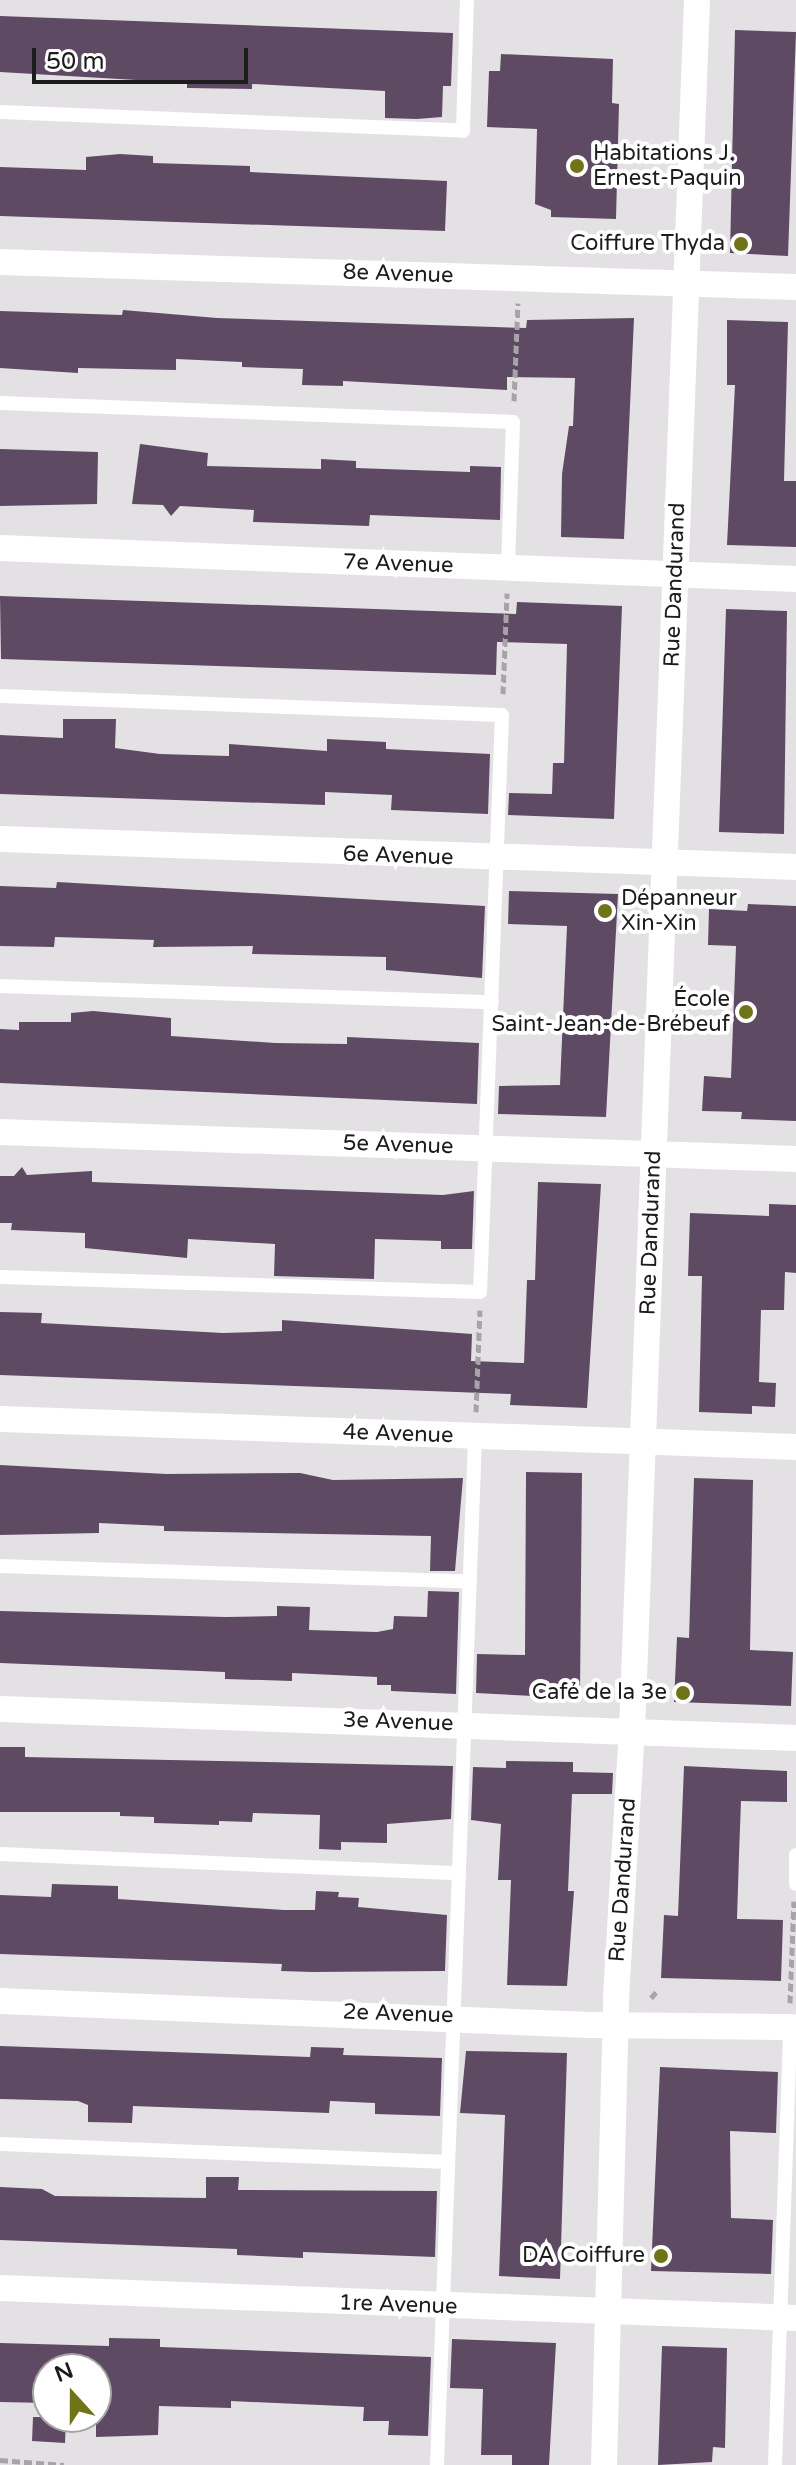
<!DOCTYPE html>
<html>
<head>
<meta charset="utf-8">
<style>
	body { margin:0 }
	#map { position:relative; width:796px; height:2465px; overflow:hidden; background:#e4e1e5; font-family:"Varela Round",sans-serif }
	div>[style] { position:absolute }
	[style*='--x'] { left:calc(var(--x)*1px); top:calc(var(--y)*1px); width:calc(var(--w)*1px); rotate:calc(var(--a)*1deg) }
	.building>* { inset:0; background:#5f4a64 }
	.path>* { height:5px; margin-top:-2.5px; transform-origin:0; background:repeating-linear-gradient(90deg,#a6a4a7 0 8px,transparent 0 12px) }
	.lane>* { height:14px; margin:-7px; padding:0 7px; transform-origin:7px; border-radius:7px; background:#fff }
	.street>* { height:26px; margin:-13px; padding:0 13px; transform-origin:13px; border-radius:13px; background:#fff }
	.dots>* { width:22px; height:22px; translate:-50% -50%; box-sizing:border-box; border:4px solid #fff; border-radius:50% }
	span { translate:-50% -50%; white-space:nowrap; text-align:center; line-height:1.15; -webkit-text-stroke:8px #fff; paint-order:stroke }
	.poi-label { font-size:22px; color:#1d1c1d }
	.left { translate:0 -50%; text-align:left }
	.right { translate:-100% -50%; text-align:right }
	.street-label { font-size:22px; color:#1d1c1d }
	.north { position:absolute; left:32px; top:2353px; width:80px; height:80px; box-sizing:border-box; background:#fff; border:2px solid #a5a4a5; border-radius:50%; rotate:339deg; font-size:22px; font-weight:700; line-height:32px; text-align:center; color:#1d1c1d }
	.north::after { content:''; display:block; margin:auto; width:28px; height:36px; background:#717319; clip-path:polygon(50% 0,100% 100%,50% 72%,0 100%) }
	.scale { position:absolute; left:32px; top:48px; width:216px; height:36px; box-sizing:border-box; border:4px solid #1d1c1d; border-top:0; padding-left:10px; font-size:24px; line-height:28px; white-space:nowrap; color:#1d1c1d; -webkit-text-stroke:6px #fff; paint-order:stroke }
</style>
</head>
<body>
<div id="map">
	<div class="building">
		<i style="clip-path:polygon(0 16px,453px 33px,451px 86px,443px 86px,442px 117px,417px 119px,385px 118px,385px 91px,252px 84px,252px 89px,187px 88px,187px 83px,0 72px)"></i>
		<i style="clip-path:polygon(735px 30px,796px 32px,788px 256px,730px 253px)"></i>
		<i style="clip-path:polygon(501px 54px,613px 59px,612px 103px,619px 104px,616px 219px,551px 217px,551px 210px,535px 204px,537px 129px,487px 127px,489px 71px,500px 71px)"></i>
		<i style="clip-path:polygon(120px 154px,153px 156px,153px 163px,250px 166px,250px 172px,447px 181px,445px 231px,0 216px,0 167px,86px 170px,86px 157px)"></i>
		<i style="clip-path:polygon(123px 310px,217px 318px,526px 328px,527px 320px,634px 318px,624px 539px,561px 537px,562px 474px,569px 426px,573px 426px,575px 378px,507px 377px,507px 390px,343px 381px,343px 386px,302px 385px,303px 369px,242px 367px,242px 362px,176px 359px,176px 370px,78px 368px,78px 373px,0 368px,0 311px,122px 315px)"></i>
		<i style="clip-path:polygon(727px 320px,788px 322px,784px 481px,796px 481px,796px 547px,727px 545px,735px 385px,727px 385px)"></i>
		<i style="clip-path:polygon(140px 444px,208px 453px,207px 466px,321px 469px,321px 459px,356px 461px,356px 468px,470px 472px,470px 466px,501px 467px,500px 520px,370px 515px,369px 526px,253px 522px,254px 510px,180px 506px,171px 516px,163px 505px,132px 504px)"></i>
		<i style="clip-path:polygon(0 449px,98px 452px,97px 504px,0 506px)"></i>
		<i style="clip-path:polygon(0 596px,516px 614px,517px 602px,622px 606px,614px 819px,508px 815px,509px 793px,552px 794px,553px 763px,564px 763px,567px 644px,497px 642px,496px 675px,1px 659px)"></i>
		<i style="clip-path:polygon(726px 609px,787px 611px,784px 834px,719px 832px)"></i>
		<i style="clip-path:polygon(63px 719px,116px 719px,115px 748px,160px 754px,229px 756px,229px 744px,327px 751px,327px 739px,386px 742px,386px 749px,490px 754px,488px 814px,391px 810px,392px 795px,325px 792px,325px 805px,0 794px,0 735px,63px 738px)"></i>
		<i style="clip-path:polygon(57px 882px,485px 906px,482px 978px,386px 970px,386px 957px,252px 954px,253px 946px,153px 947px,154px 940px,55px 937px,54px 947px,0 946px,0 886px,56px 888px)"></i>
		<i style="clip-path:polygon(509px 891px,618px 894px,606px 1117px,498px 1114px,499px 1086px,560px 1085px,567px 926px,508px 924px)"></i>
		<i style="clip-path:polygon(748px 904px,796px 906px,796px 1121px,741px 1119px,742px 1112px,702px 1111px,704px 1076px,731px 1078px,736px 946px,708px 945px,709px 909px,747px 911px)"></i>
		<i style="clip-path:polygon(93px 1011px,171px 1018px,171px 1036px,275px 1043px,347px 1044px,347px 1037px,479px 1043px,477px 1104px,0 1083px,0 1029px,19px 1030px,19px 1022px,71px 1022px,71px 1013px)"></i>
		<i style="clip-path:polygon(22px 1167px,27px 1175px,92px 1171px,92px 1182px,443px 1195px,474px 1191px,472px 1249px,441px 1249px,441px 1241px,375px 1239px,374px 1279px,274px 1276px,275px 1244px,188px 1239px,187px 1258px,85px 1248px,85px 1233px,11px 1230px,12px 1223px,0 1223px,0 1176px,14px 1176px)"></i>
		<i style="clip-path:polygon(538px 1182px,601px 1184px,587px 1408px,510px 1405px,511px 1394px,0 1375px,0 1312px,42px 1313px,41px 1323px,223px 1333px,282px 1331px,282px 1320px,472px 1334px,471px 1361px,524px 1363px,527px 1280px,535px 1280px)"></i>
		<i style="clip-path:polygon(769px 1204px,796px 1205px,796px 1273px,785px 1272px,784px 1310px,761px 1310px,759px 1382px,776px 1383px,775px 1407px,752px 1406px,752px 1414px,699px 1412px,702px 1276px,688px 1276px,690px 1213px,769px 1216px)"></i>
		<i style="clip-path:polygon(0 1465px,166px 1474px,300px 1473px,333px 1480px,463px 1478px,455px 1571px,430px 1571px,431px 1536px,164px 1531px,164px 1526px,99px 1523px,99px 1533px,0 1535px)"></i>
		<i style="clip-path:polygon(526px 1472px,582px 1473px,580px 1692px,573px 1698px,476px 1693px,477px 1654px,525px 1655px)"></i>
		<i style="clip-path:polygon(694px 1478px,753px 1480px,750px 1650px,793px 1652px,791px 1706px,674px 1702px,677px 1637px,689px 1638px)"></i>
		<i style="clip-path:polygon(428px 1591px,459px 1592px,456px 1694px,391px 1691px,391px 1685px,377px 1685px,377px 1677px,292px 1673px,292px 1681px,225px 1679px,225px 1672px,0 1663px,0 1611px,226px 1617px,277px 1616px,277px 1606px,310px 1607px,309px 1630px,377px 1632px,393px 1629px,394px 1616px,427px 1617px)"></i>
		<i style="clip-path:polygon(0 1747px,25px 1747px,25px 1757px,453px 1766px,451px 1819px,387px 1824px,387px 1843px,341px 1842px,341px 1850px,319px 1849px,320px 1815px,253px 1813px,252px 1822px,219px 1821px,219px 1825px,154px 1823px,154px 1817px,120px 1816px,120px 1812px,0 1812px)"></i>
		<i style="clip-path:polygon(506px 1761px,573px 1762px,573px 1772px,613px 1773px,612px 1794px,572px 1794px,568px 1891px,574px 1891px,567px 1986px,507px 1985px,511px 1880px,498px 1880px,501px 1824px,471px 1820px,473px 1767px,506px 1768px)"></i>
		<i style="clip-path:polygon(684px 1766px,787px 1771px,787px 1802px,741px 1801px,739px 1855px,737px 1919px,783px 1920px,781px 1981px,661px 1978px,664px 1915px,678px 1916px)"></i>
		<i style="clip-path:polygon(52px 1884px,118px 1886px,118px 1899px,284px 1910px,315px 1910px,316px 1891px,339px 1892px,338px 1897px,359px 1898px,358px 1907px,447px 1915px,445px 1971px,312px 1972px,281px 1971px,282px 1964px,0 1954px,0 1895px,51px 1897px)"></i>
		<i style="clip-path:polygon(0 2046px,310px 2057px,311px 2047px,344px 2048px,343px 2055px,442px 2058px,440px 2116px,375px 2114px,375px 2103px,330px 2101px,329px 2113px,133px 2106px,132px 2123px,88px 2122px,88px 2105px,78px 2101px,0 2099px)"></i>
		<i style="clip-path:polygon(466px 2051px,567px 2053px,560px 2279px,499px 2276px,505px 2115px,460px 2113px)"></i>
		<i style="clip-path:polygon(660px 2067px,778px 2072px,776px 2133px,730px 2131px,731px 2218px,773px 2220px,771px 2274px,651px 2271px)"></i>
		<i style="clip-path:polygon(206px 2177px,239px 2177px,238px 2190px,437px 2191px,435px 2257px,303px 2252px,303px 2258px,237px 2255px,237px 2249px,0 2240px,0 2187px,42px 2189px,55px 2196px,206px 2198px)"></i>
		<i style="clip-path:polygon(109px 2338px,160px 2339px,160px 2347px,431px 2357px,428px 2436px,388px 2435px,389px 2421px,363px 2421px,364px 2407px,231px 2401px,231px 2408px,159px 2406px,158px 2435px,96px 2437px,96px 2369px,48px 2369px,48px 2403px,0 2402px,0 2343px,109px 2346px)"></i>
		<i style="clip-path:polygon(452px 2339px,556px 2343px,549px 2465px,512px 2465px,512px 2455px,481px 2455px,483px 2389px,450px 2388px)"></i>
		<i style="clip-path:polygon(662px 2346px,727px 2348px,725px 2448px,713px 2447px,712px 2462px,658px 2465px)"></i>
		<i style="clip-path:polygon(33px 2417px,66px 2417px,65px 2443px,32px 2441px)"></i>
	</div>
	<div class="path">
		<i style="--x:514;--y:401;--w:98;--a:-87.7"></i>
		<i style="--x:503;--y:694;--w:101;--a:-87.7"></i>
		<i style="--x:476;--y:1412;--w:102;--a:-87.8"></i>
		<i style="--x:651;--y:1998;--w:9;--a:-49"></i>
		<i style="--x:790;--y:2003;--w:102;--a:-87.8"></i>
		<i style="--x:0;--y:2460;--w:64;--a:4.5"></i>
	</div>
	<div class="lane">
		<i style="--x:0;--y:112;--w:463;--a:2.3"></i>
		<i style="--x:463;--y:131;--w:131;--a:-88.3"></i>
		<i style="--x:0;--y:403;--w:513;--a:2.12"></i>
		<i style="--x:513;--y:422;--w:146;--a:92"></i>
		<i style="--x:0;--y:696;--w:502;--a:2.17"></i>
		<i style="--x:502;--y:715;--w:577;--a:92.18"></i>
		<i style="--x:480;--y:1292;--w:480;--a:-178.2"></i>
		<i style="--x:0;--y:986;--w:492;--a:1.9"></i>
		<i style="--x:0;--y:1566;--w:470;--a:1.9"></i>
		<i style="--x:0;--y:1854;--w:459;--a:2.4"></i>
		<i style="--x:796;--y:1855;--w:29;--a:90"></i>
		<i style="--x:0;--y:2144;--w:448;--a:2.3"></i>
		<i style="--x:437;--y:2465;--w:1029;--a:-87.88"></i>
		<i style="--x:775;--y:2465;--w:439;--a:-88"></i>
	</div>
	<div class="street">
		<i style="--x:0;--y:262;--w:796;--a:1.8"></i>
		<i style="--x:0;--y:548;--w:797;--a:2.23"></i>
		<i style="--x:0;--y:839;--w:796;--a:2.01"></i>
		<i style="--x:0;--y:1132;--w:796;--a:1.94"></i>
		<i style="--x:0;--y:1419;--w:796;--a:2.01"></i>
		<i style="--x:0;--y:1709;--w:797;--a:2.09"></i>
		<i style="--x:0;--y:2001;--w:591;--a:2.33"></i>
		<i style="--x:591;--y:2025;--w:205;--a:0.6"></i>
		<i style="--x:0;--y:2288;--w:797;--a:2.16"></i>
		<i style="--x:604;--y:2465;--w:468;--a:-88.5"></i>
		<i style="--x:616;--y:1997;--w:266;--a:-86.6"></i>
		<i style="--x:632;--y:1731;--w:1732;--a:-87.85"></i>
	</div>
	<div class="dots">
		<i style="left:577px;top:166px;background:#717319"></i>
		<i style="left:741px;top:244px;background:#717319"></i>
		<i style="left:605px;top:911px;background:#717319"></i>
		<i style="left:746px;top:1012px;background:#717319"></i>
		<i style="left:683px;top:1693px;background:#717319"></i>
		<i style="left:661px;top:2256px;background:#717319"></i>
	</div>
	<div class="poi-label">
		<span class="left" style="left:593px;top:166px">Habitations J.<br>Ernest-Paquin</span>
		<span class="right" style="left:725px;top:244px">Coiffure Thyda</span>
		<span class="left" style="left:621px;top:911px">Dépanneur<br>Xin-Xin</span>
		<span class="right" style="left:730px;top:1012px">École<br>Saint-Jean-de-Brébeuf</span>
		<span class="right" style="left:667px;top:1693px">Café de la 3e</span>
		<span class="right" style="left:645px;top:2256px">DA Coiffure</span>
	</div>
	<div class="street-label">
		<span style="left:398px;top:274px;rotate:2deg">8e Avenue</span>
		<span style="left:398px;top:564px;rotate:2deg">7e Avenue</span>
		<span style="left:675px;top:585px;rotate:-88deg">Rue Dandurand</span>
		<span style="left:398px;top:856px;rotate:2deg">6e Avenue</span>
		<span style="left:398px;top:1145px;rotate:2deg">5e Avenue</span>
		<span style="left:651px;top:1233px;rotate:-88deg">Rue Dandurand</span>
		<span style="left:398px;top:1434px;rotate:2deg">4e Avenue</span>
		<span style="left:398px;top:1722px;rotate:2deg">3e Avenue</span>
		<span style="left:623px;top:1880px;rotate:-86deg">Rue Dandurand</span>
		<span style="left:398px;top:2014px;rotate:2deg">2e Avenue</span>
		<span style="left:398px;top:2305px;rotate:2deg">1re Avenue</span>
	</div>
	<div class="north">N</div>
	<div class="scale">50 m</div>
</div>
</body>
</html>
